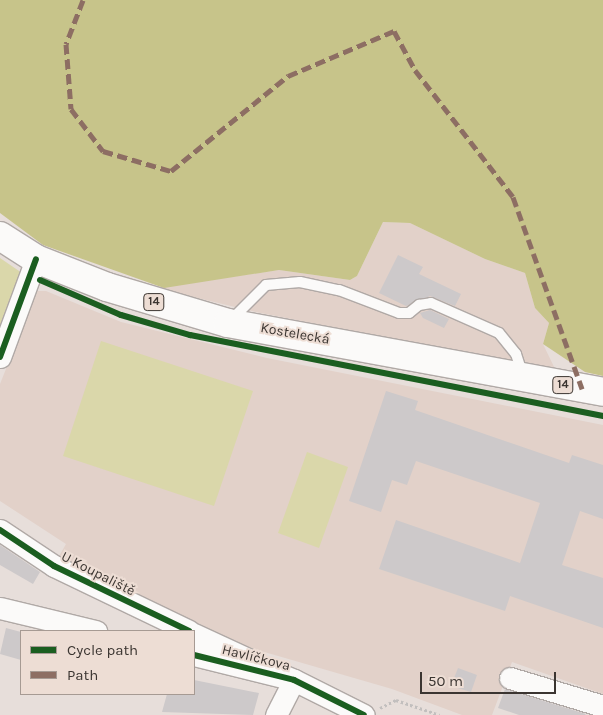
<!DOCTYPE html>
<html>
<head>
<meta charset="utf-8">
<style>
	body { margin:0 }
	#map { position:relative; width:603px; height:715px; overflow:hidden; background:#e7deda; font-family:Karla,sans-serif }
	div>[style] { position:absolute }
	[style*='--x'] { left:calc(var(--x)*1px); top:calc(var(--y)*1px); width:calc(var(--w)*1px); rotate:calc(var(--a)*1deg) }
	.built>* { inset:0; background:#e2d1c9 }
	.green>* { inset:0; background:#dad7aa }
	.forest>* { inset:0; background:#c7c48a }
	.building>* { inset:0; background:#cdc9ca }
	.path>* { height:3px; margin-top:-1.5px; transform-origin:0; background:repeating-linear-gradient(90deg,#c2bfbe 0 2.5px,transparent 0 5px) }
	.roads { filter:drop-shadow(1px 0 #b0a9a6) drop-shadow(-1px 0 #b0a9a6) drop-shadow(0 1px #b0a9a6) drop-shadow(0 -1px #b0a9a6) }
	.lane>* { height:10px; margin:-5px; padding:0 5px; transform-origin:5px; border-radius:5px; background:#fbfaf9 }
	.street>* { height:21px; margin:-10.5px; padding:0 10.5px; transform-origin:10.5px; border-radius:10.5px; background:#fbfaf9 }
	.primary>* { height:28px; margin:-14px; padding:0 14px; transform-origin:14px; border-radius:14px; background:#fbfaf9 }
	.quiet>* { height:5px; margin-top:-2.5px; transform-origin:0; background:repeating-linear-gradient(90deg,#8d6e63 0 10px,transparent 0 15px) }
	.cycleway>* { height:6px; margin:-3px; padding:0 3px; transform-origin:3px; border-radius:3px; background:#1b5e20 }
	span { translate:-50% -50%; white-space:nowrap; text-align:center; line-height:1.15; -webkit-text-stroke:4px #edddd4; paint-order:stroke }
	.shield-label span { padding:1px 4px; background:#edddd4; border:1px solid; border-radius:4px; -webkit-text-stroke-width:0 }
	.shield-label { font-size:12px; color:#3b3531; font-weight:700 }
	.street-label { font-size:14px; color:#3b3531 }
	.legend { position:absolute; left:20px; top:630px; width:175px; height:65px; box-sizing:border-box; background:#edddd4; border:1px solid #a69a93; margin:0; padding:6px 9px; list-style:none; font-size:15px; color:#3b3531 }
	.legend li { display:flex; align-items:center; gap:10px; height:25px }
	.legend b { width:25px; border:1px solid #a69a93 }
	.scale { position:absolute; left:420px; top:672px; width:136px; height:22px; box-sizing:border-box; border:2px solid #3b3531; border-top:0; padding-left:6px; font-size:15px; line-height:18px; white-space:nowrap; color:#3b3531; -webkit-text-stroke:4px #edddd4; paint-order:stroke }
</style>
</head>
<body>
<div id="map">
	<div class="built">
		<i style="clip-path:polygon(383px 222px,410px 223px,485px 259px,525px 273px,535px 308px,549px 323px,543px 344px,556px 371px,256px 312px,156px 288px,279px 270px,350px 280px,357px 276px)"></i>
		<i style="clip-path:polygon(37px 291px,46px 291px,121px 322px,267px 358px,603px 425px,603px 694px,512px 662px,492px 715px,462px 715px,392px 689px,254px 649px,123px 593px,58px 558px,66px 544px,0 501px,0 384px)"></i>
	</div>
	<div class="green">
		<i style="clip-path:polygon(0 258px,22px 273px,0 330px)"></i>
		<i style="clip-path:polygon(101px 341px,253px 391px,214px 506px,63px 456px)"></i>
		<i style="clip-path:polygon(307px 452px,348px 467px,319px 548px,278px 533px)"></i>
	</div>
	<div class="forest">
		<i style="clip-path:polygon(0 0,603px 0,603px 376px,585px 372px,543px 344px,549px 323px,535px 308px,525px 273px,485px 259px,410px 223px,383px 222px,357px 276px,350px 280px,279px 270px,164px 288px,43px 245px,0 213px)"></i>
	</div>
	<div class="building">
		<i style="clip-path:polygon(398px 255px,423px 267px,419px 274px,461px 294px,455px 306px,430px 296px,406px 306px,379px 293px)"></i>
		<i style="clip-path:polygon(430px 310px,449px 319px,444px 328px,423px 318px,420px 313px)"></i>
		<i style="clip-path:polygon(386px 391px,418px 401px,415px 410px,569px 463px,572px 455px,603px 465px,603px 519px,580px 511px,562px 565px,603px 578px,603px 628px,510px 596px,505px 611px,379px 569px,396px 520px,520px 563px,540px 503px,416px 461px,407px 485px,392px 480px,381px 512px,349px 501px)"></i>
		<i style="clip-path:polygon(0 545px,40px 572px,33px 584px,0 565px)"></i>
		<i style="clip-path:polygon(6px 628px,21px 632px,21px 660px,0 654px)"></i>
		<i style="clip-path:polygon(458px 668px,477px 675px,471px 692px,451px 686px)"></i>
		<i style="clip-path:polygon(194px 680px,259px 693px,253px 715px,162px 712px,167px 694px,194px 694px)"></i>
		<i style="clip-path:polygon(505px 689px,586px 714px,585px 715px,519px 715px,498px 708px)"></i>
	</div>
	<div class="path">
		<i style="--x:380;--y:708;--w:18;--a:-27"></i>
		<i style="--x:396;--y:700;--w:46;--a:18.8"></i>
	</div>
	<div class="roads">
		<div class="lane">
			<i style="--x:230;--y:321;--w:51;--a:-45"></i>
			<i style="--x:266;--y:285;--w:34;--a:-5"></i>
			<i style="--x:300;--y:282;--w:40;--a:12"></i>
			<i style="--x:339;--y:290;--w:64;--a:21"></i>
			<i style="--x:399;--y:313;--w:10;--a:0"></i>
			<i style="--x:409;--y:313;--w:13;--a:-39"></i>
			<i style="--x:419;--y:305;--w:12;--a:-9"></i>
			<i style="--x:431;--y:303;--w:74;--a:23.8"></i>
			<i style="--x:499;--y:333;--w:27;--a:51"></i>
			<i style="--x:516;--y:354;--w:22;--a:72"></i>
		</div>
		<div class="street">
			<i style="--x:0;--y:357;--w:104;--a:-69.8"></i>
			<i style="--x:0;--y:530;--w:65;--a:33.7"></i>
			<i style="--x:54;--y:566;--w:150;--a:25.7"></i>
			<i style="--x:0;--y:608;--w:99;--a:13.5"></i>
			<i style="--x:194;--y:634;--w:62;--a:24.9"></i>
			<i style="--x:194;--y:655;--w:103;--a:14"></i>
			<i style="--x:294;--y:680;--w:78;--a:26.6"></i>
			<i style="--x:510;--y:678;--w:97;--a:16.8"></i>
			<i style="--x:276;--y:715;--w:39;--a:-63"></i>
			<i style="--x:294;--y:680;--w:13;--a:-157"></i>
		</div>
		<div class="primary">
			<i style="--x:0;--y:236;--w:43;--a:32.6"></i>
			<i style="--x:36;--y:259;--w:76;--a:21.5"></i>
			<i style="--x:107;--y:287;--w:126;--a:16.6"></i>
			<i style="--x:228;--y:323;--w:381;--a:10.4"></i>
		</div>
	</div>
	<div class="quiet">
		<i style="--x:83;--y:0;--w:47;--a:111.1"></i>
		<i style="--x:66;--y:44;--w:65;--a:85.6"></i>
		<i style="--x:71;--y:109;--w:53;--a:52.7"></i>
		<i style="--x:103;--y:151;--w:71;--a:16.4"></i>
		<i style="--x:171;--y:171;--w:151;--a:-39.1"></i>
		<i style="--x:288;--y:76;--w:115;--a:-23"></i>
		<i style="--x:394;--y:31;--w:44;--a:61.7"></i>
		<i style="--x:415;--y:70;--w:160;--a:52.3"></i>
		<i style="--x:513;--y:197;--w:204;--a:70.2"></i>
	</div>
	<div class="cycleway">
		<i style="--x:40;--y:280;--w:88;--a:23.4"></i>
		<i style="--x:121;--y:315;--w:72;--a:16.2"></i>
		<i style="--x:190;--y:335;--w:421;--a:11.1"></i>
		<i style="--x:0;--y:357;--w:104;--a:-69.8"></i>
		<i style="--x:0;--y:530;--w:65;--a:33.7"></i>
		<i style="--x:54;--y:566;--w:150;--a:25.7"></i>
		<i style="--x:194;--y:655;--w:103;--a:14"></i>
		<i style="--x:294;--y:680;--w:78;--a:26.6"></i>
	</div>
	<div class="shield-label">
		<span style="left:154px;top:302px">14</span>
		<span style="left:563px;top:385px">14</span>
	</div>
	<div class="street-label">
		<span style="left:295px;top:334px;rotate:10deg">Kostelecká</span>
		<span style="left:98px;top:574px;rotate:27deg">U Koupaliště</span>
		<span style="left:256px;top:658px;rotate:14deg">Havlíčkova</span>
	</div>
	<ul class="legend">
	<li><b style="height:6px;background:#1b5e20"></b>Cycle path</li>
	<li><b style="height:6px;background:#8d6e63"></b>Path</li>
	</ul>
	<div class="scale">50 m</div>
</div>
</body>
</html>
